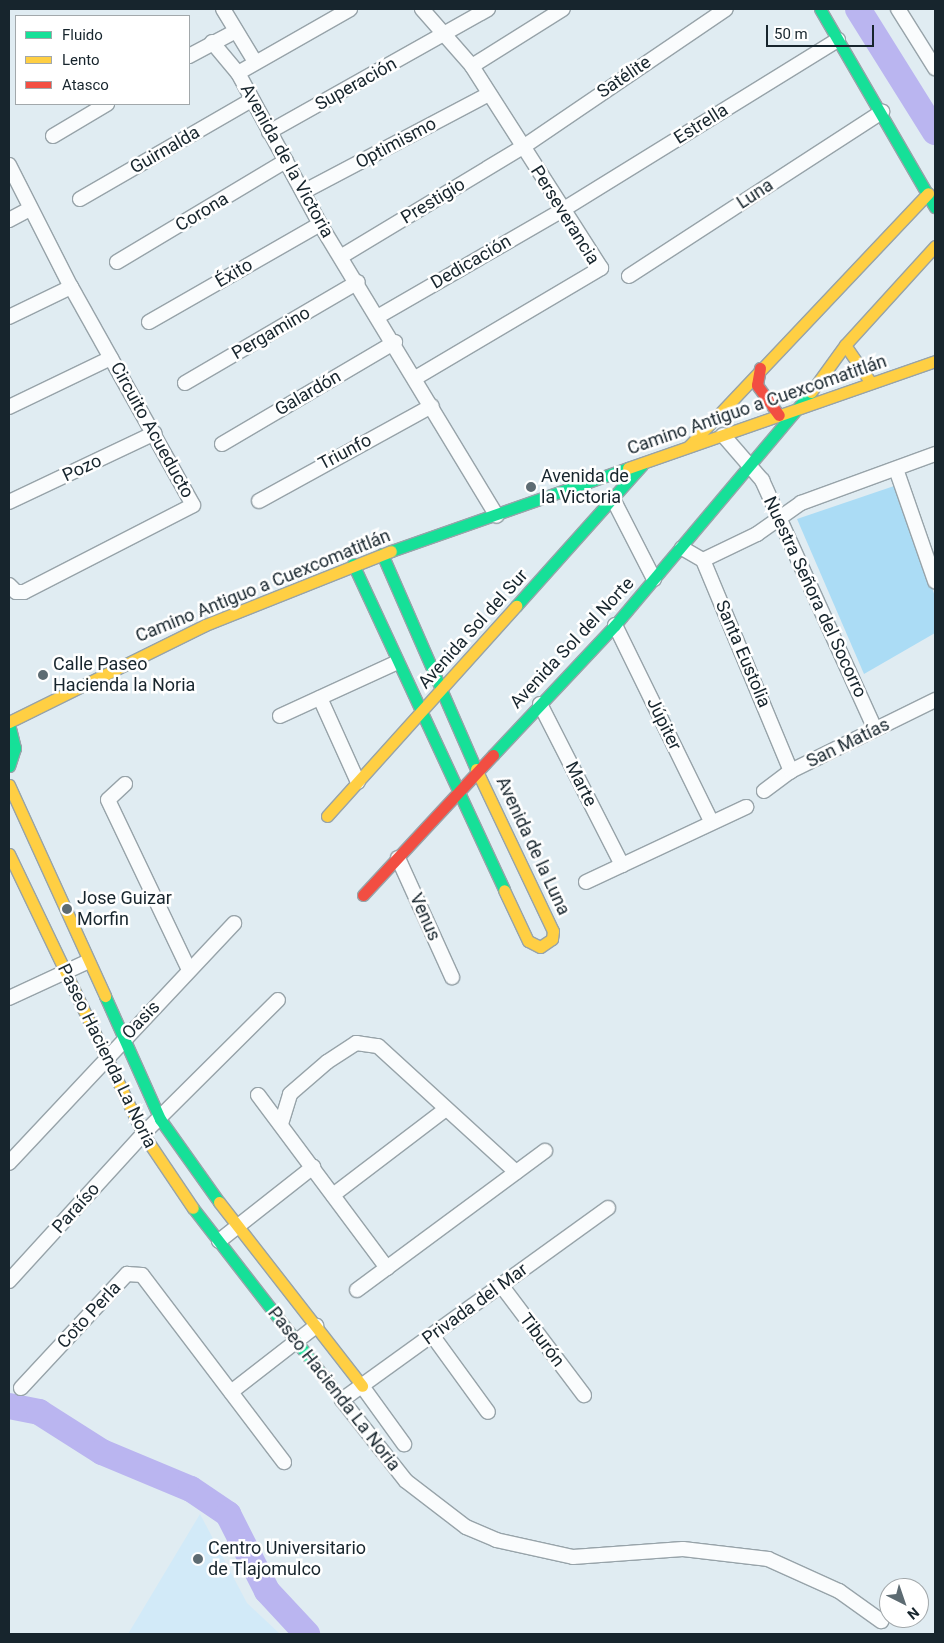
<!DOCTYPE html>
<html>
<head>
<meta charset="utf-8">
<style>
	body { margin:0 }
	#map { position:relative; width:944px; height:1643px; overflow:hidden; background:#e0ecf2; font-family:Roboto,sans-serif }
	div>[style] { position:absolute }
	[style*='--x'] { left:calc(var(--x)*1px); top:calc(var(--y)*1px); width:calc(var(--w)*1px); rotate:calc(var(--a)*1deg) }
	.built>* { inset:0; background:#d2eaf8 }
	.green>* { inset:0; background:#abdcf5 }
	.river>* { height:26px; margin:-13px; padding:0 13px; transform-origin:13px; border-radius:13px; background:#bab5f0 }
	.roads { filter:drop-shadow(1px 0 #97a3a9) drop-shadow(-1px 0 #97a3a9) drop-shadow(0 1px #97a3a9) drop-shadow(0 -1px #97a3a9) }
	.street>* { height:14px; margin:-7px; padding:0 7px; transform-origin:7px; border-radius:7px; background:#fafcfd }
	.fast>* { height:11px; margin:-5.5px; padding:0 5.5px; transform-origin:5.5px; border-radius:5.5px; background:#16e098 }
	.slow>* { height:11px; margin:-5.5px; padding:0 5.5px; transform-origin:5.5px; border-radius:5.5px; background:#ffcf43 }
	.jam>* { height:11px; margin:-5.5px; padding:0 5.5px; transform-origin:5.5px; border-radius:5.5px; background:#f24e42 }
	.dots>* { width:14px; height:14px; translate:-50% -50%; box-sizing:border-box; border:2px solid #fff; border-radius:50% }
	span { translate:-50% -50%; white-space:nowrap; text-align:center; line-height:1.15; -webkit-text-stroke:5px #fff; paint-order:stroke }
	.street-label { font-size:18px; color:#17252d }
	.poi-label { font-size:18px; color:#17252d }
	.left { translate:0 -50%; text-align:left }
	.frame { position:absolute; inset:0; border:10px solid #17252d; pointer-events:none }
	.legend { position:absolute; left:15px; top:15px; width:175px; height:90px; box-sizing:border-box; background:#fff; border:1px solid #a2a8ab; margin:0; padding:6px 9px; list-style:none; font-size:15px; color:#17252d }
	.legend li { display:flex; align-items:center; gap:10px; height:25px }
	.legend b { width:25px; border:1px solid #a2a8ab }
	.north { position:absolute; left:879px; top:1578px; width:50px; height:50px; box-sizing:border-box; background:#fff; border:1px solid #a2a8ab; border-radius:50%; rotate:139deg; font-size:14px; font-weight:700; line-height:20px; text-align:center; color:#17252d }
	.north::after { content:''; display:block; margin:auto; width:18px; height:22px; background:#5d6b72; clip-path:polygon(50% 0,100% 100%,50% 72%,0 100%) }
	.scale { position:absolute; left:766px; top:25px; width:108px; height:22px; box-sizing:border-box; border:2px solid #17252d; border-top:0; padding-left:6px; font-size:15px; line-height:18px; white-space:nowrap; color:#17252d; -webkit-text-stroke:4px #fff; paint-order:stroke }
</style>
</head>
<body>
<div id="map">
	<div class="built">
		<i style="clip-path:polygon(200px 1514px,247px 1603px,280px 1634px,128px 1634px)"></i>
	</div>
	<div class="green">
		<i style="clip-path:polygon(900px 484px,935px 597px,935px 633px,864px 674px,797px 519px)"></i>
	</div>
	<div class="river">
		<i style="--x:858;--y:9;--w:145;--a:58"></i>
		<i style="--x:9;--y:1406;--w:31;--a:11"></i>
		<i style="--x:39;--y:1412;--w:75;--a:32.4"></i>
		<i style="--x:102;--y:1452;--w:96;--a:22.6"></i>
		<i style="--x:191;--y:1489;--w:45;--a:34"></i>
		<i style="--x:228;--y:1514;--w:86;--a:63.1"></i>
		<i style="--x:267;--y:1591;--w:59;--a:47.1"></i>
	</div>
	<div class="roads">
		<div class="street">
			<i style="--x:223;--y:9;--w:60;--a:58.7"></i>
			<i style="--x:898;--y:9;--w:70;--a:57.9"></i>
			<i style="--x:212;--y:42;--w:40;--a:50"></i>
			<i style="--x:238;--y:73;--w:172;--a:61.5"></i>
			<i style="--x:320;--y:224;--w:341;--a:58.8"></i>
			<i style="--x:189;--y:56;--w:53;--a:-28"></i>
			<i style="--x:472;--y:66;--w:107;--a:-32.1"></i>
			<i style="--x:238;--y:73;--w:129;--a:-29.7"></i>
			<i style="--x:269;--y:132;--w:251;--a:-29.3"></i>
			<i style="--x:53;--y:136;--w:63;--a:-30.7"></i>
			<i style="--x:9;--y:165;--w:137;--a:63.1"></i>
			<i style="--x:71;--y:287;--w:69;--a:154.2"></i>
			<i style="--x:303;--y:192;--w:210;--a:-27.8"></i>
			<i style="--x:80;--y:199;--w:196;--a:-30"></i>
			<i style="--x:9;--y:220;--w:24;--a:-28"></i>
			<i style="--x:342;--y:256;--w:211;--a:-31.1"></i>
			<i style="--x:523;--y:147;--w:245;--a:-34.2"></i>
			<i style="--x:117;--y:262;--w:197;--a:-30.9"></i>
			<i style="--x:629;--y:276;--w:302;--a:-33"></i>
			<i style="--x:379;--y:316;--w:214;--a:-30"></i>
			<i style="--x:564;--y:209;--w:322;--a:-31.7"></i>
			<i style="--x:149;--y:322;--w:197;--a:-29.8"></i>
			<i style="--x:417;--y:377;--w:214;--a:-30.6"></i>
			<i style="--x:601;--y:268;--w:240;--a:-122.6"></i>
			<i style="--x:472;--y:66;--w:76;--a:-131.3"></i>
			<i style="--x:185;--y:383;--w:200;--a:-30.3"></i>
			<i style="--x:9;--y:407;--w:113;--a:-25.7"></i>
			<i style="--x:723;--y:435;--w:60;--a:49.1"></i>
			<i style="--x:762;--y:480;--w:273;--a:65.6"></i>
			<i style="--x:222;--y:444;--w:201;--a:-30.5"></i>
			<i style="--x:896;--y:469;--w:119;--a:70.8"></i>
			<i style="--x:613;--y:499;--w:90;--a:62.9"></i>
			<i style="--x:259;--y:501;--w:197;--a:-28.8"></i>
			<i style="--x:9;--y:502;--w:161;--a:-25.3"></i>
			<i style="--x:682;--y:548;--w:24;--a:30"></i>
			<i style="--x:703;--y:560;--w:229;--a:67.4"></i>
			<i style="--x:703;--y:560;--w:60;--a:-25.7"></i>
			<i style="--x:757;--y:534;--w:54;--a:-35.2"></i>
			<i style="--x:801;--y:503;--w:143;--a:-20.1"></i>
			<i style="--x:9;--y:585;--w:10;--a:45"></i>
			<i style="--x:16;--y:592;--w:8;--a:0"></i>
			<i style="--x:24;--y:592;--w:190;--a:-27.2"></i>
			<i style="--x:193;--y:505;--w:250;--a:-119.2"></i>
			<i style="--x:615;--y:625;--w:220;--a:63.9"></i>
			<i style="--x:320;--y:698;--w:92;--a:65.7"></i>
			<i style="--x:540;--y:704;--w:181;--a:63"></i>
			<i style="--x:280;--y:716;--w:128;--a:-24.6"></i>
			<i style="--x:125;--y:784;--w:23;--a:137"></i>
			<i style="--x:108;--y:800;--w:188;--a:64.5"></i>
			<i style="--x:764;--y:791;--w:34;--a:-37"></i>
			<i style="--x:791;--y:771;--w:161;--a:-26.2"></i>
			<i style="--x:398;--y:858;--w:131;--a:65.6"></i>
			<i style="--x:586;--y:882;--w:177;--a:-25.1"></i>
			<i style="--x:9;--y:998;--w:86;--a:-24.8"></i>
			<i style="--x:258;--y:1095;--w:216;--a:53.3"></i>
			<i style="--x:281;--y:1124;--w:31;--a:-73"></i>
			<i style="--x:290;--y:1094;--w:49;--a:-40.9"></i>
			<i style="--x:327;--y:1062;--w:35;--a:-33"></i>
			<i style="--x:356;--y:1043;--w:22;--a:8"></i>
			<i style="--x:378;--y:1046;--w:187;--a:42.4"></i>
			<i style="--x:9;--y:1163;--w:329;--a:-46.8"></i>
			<i style="--x:333;--y:1195;--w:142;--a:-37.3"></i>
			<i style="--x:608;--y:1208;--w:328;--a:144.2"></i>
			<i style="--x:342;--y:1400;--w:103;--a:51.7"></i>
			<i style="--x:406;--y:1481;--w:76;--a:37.5"></i>
			<i style="--x:466;--y:1527;--w:33;--a:23"></i>
			<i style="--x:496;--y:1540;--w:79;--a:12.4"></i>
			<i style="--x:573;--y:1557;--w:110;--a:-4.2"></i>
			<i style="--x:683;--y:1549;--w:86;--a:6.7"></i>
			<i style="--x:768;--y:1559;--w:78;--a:24.3"></i>
			<i style="--x:839;--y:1591;--w:52;--a:35.5"></i>
			<i style="--x:219;--y:1241;--w:120;--a:-38.2"></i>
			<i style="--x:9;--y:1281;--w:199;--a:-47.6"></i>
			<i style="--x:143;--y:1134;--w:190;--a:-44.8"></i>
			<i style="--x:501;--y:1285;--w:138;--a:53"></i>
			<i style="--x:357;--y:1290;--w:234;--a:-36.5"></i>
			<i style="--x:432;--y:1335;--w:95;--a:54"></i>
			<i style="--x:362;--y:1386;--w:72;--a:54.1"></i>
			<i style="--x:21;--y:1388;--w:156;--a:-47.1"></i>
			<i style="--x:127;--y:1274;--w:15;--a:4"></i>
			<i style="--x:142;--y:1275;--w:235;--a:52.8"></i>
			<i style="--x:231;--y:1392;--w:108;--a:-37.8"></i>
		</div>
		<div class="fast">
			<i style="--x:820;--y:9;--w:229;--a:59.9"></i>
			<i style="--x:391;--y:551;--w:251;--a:-19.3"></i>
			<i style="--x:382;--y:554;--w:235;--a:66.4"></i>
			<i style="--x:353;--y:564;--w:359;--a:65.1"></i>
			<i style="--x:516;--y:606;--w:189;--a:-48.2"></i>
			<i style="--x:9;--y:724;--w:25;--a:76"></i>
			<i style="--x:15;--y:748;--w:19;--a:108"></i>
			<i style="--x:493;--y:755;--w:178;--a:-46.8"></i>
			<i style="--x:615;--y:625;--w:304;--a:-49.9"></i>
			<i style="--x:105;--y:996;--w:135;--a:65.9"></i>
			<i style="--x:160;--y:1119;--w:102;--a:54.6"></i>
			<i style="--x:193;--y:1208;--w:243;--a:52.2"></i>
		</div>
		<div class="slow">
			<i style="--x:845;--y:345;--w:46;--a:55.6"></i>
			<i style="--x:811;--y:392;--w:58;--a:-54.1"></i>
			<i style="--x:845;--y:345;--w:134;--a:-47.7"></i>
			<i style="--x:689;--y:446;--w:348;--a:-46.6"></i>
			<i style="--x:628;--y:468;--w:325;--a:-19.2"></i>
			<i style="--x:9;--y:722;--w:219;--a:-26.3"></i>
			<i style="--x:205;--y:625;--w:200;--a:-21.7"></i>
			<i style="--x:476;--y:769;--w:179;--a:64.6"></i>
			<i style="--x:553;--y:931;--w:8;--a:97"></i>
			<i style="--x:552;--y:939;--w:14;--a:146"></i>
			<i style="--x:540;--y:947;--w:13;--a:-153"></i>
			<i style="--x:528;--y:941;--w:56;--a:-115.2"></i>
			<i style="--x:9;--y:785;--w:232;--a:65.5"></i>
			<i style="--x:327;--y:816;--w:283;--a:-48"></i>
			<i style="--x:9;--y:854;--w:310;--a:64.4"></i>
			<i style="--x:143;--y:1134;--w:89;--a:56"></i>
			<i style="--x:219;--y:1202;--w:233;--a:52.1"></i>
		</div>
		<div class="jam">
			<i style="--x:760;--y:368;--w:17;--a:100"></i>
			<i style="--x:757;--y:385;--w:37;--a:54"></i>
			<i style="--x:363;--y:895;--w:191;--a:-47.1"></i>
		</div>
	</div>
	<div class="dots">
		<i style="left:531px;top:487px;background:#5d6b72"></i>
		<i style="left:43px;top:675px;background:#5d6b72"></i>
		<i style="left:67px;top:909px;background:#5d6b72"></i>
		<i style="left:198px;top:1559px;background:#5d6b72"></i>
	</div>
	<div class="street-label">
		<span style="left:624px;top:77px;rotate:-34deg">Satélite</span>
		<span style="left:356px;top:84px;rotate:-29deg">Superación</span>
		<span style="left:701px;top:124px;rotate:-32deg">Estrella</span>
		<span style="left:396px;top:143px;rotate:-28deg">Optimismo</span>
		<span style="left:165px;top:150px;rotate:-30deg">Guirnalda</span>
		<span style="left:287px;top:161px;rotate:61deg">Avenida de la Victoria</span>
		<span style="left:755px;top:194px;rotate:-33deg">Luna</span>
		<span style="left:433px;top:201px;rotate:-31deg">Prestigio</span>
		<span style="left:202px;top:212px;rotate:-31deg">Corona</span>
		<span style="left:565px;top:215px;rotate:58deg">Perseverancia</span>
		<span style="left:471px;top:262px;rotate:-30deg">Dedicación</span>
		<span style="left:234px;top:273px;rotate:-30deg">Éxito</span>
		<span style="left:271px;top:333px;rotate:-30deg">Pergamino</span>
		<span style="left:308px;top:393px;rotate:-30deg">Galardón</span>
		<span style="left:757px;top:405px;rotate:-19deg">Camino Antiguo a Cuexcomatitlán</span>
		<span style="left:152px;top:430px;rotate:61deg">Circuito Acueducto</span>
		<span style="left:345px;top:452px;rotate:-28deg">Triunfo</span>
		<span style="left:82px;top:468px;rotate:-25deg">Pozo</span>
		<span style="left:263px;top:586px;rotate:-22deg">Camino Antiguo a Cuexcomatitlán</span>
		<span style="left:815px;top:597px;rotate:65deg">Nuestra Señora del Socorro</span>
		<span style="left:473px;top:629px;rotate:-48deg">Avenida Sol del Sur</span>
		<span style="left:572px;top:643px;rotate:-47deg">Avenida Sol del Norte</span>
		<span style="left:743px;top:654px;rotate:67deg">Santa Eustolia</span>
		<span style="left:664px;top:724px;rotate:64deg">Júpiter</span>
		<span style="left:848px;top:743px;rotate:-26deg">San Matías</span>
		<span style="left:581px;top:784px;rotate:63deg">Marte</span>
		<span style="left:533px;top:846px;rotate:65deg">Avenida de la Luna</span>
		<span style="left:425px;top:917px;rotate:66deg">Venus</span>
		<span style="left:141px;top:1020px;rotate:-46deg">Oasis</span>
		<span style="left:107px;top:1056px;rotate:64deg">Paseo Hacienda La Noria</span>
		<span style="left:76px;top:1208px;rotate:-48deg">Paraíso</span>
		<span style="left:475px;top:1304px;rotate:-36deg">Privada del Mar</span>
		<span style="left:89px;top:1315px;rotate:-47deg">Coto Perla</span>
		<span style="left:542px;top:1340px;rotate:53deg">Tiburón</span>
		<span style="left:334px;top:1389px;rotate:52deg">Paseo Hacienda La Noria</span>
	</div>
	<div class="poi-label">
		<span class="left" style="left:541px;top:487px">Avenida de<br>la Victoria</span>
		<span class="left" style="left:53px;top:675px">Calle Paseo<br>Hacienda la Noria</span>
		<span class="left" style="left:77px;top:909px">Jose Guizar<br>Morfin</span>
		<span class="left" style="left:208px;top:1559px">Centro Universitario<br>de Tlajomulco</span>
	</div>
	<div class="frame"></div>
	<ul class="legend">
	<li><b style="height:6px;background:#16e098"></b>Fluido</li>
	<li><b style="height:6px;background:#ffcf43"></b>Lento</li>
	<li><b style="height:6px;background:#f24e42"></b>Atasco</li>
	</ul>
	<div class="north">N</div>
	<div class="scale">50 m</div>
</div>
</body>
</html>
